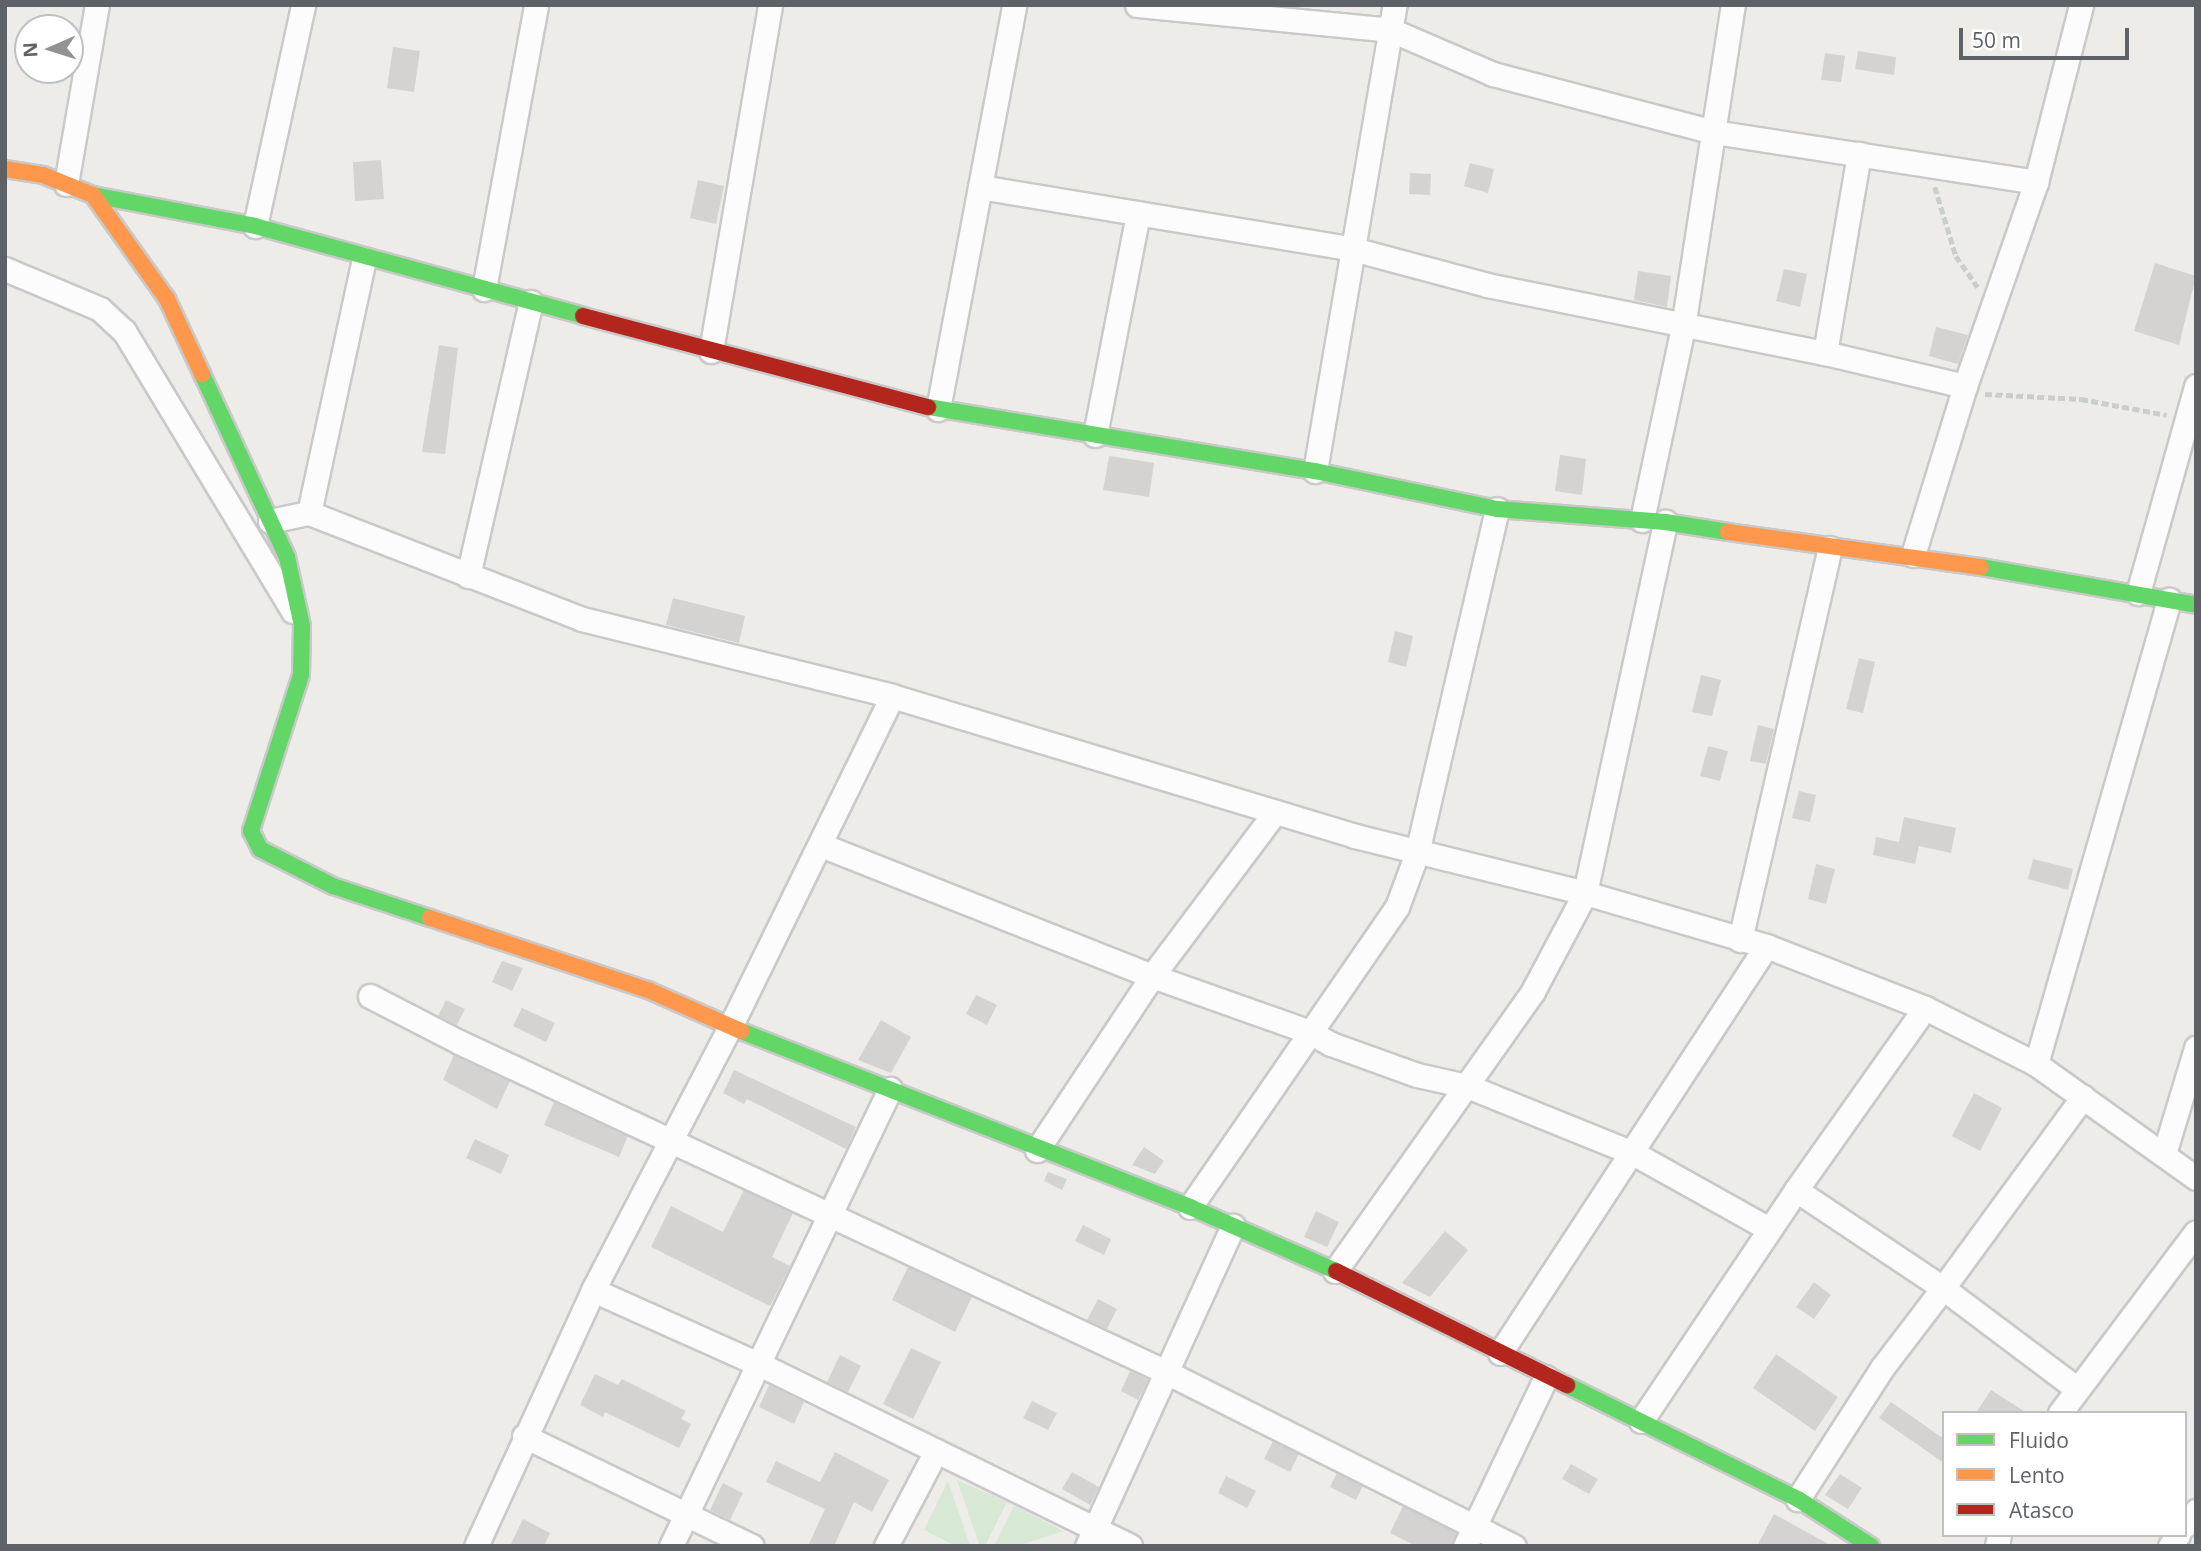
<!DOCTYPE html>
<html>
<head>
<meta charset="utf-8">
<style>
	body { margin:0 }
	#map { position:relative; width:2201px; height:1551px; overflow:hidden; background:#eeece8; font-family:"Open Sans",sans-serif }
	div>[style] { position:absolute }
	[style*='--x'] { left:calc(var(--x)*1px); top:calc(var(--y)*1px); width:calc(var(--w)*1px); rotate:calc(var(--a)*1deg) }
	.green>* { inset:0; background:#d7e9d4 }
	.building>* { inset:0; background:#d4d3d1 }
	.path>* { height:4.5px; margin-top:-2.25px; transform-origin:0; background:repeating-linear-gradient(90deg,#cacecb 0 7px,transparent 0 10.5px) }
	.roads { filter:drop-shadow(2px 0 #c9c9c9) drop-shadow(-2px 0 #c9c9c9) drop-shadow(0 2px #c9c9c9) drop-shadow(0 -2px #c9c9c9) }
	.street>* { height:23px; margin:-11.5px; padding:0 11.5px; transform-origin:11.5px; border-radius:11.5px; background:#fcfcfc }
	.fast>* { height:16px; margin:-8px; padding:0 8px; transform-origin:8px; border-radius:8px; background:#63d668 }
	.slow>* { height:16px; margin:-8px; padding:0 8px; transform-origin:8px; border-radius:8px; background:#ff974d }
	.jam>* { height:16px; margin:-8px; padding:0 8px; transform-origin:8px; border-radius:8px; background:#b3261e }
	span { translate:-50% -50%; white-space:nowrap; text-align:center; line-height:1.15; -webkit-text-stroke:5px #fff; paint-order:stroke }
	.frame { position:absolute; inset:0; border:7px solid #5e6266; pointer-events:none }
	.legend { position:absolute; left:1942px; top:1411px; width:245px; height:126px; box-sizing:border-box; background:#fff; border:2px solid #bfc0c2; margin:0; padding:9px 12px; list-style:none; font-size:21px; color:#5e6266 }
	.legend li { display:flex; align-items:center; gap:14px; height:35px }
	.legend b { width:35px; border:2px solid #bfc0c2 }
	.north { position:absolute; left:14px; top:14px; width:70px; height:70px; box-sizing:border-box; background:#fff; border:2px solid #bfc0c2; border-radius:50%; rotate:267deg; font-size:19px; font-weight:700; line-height:28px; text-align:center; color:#5e6266 }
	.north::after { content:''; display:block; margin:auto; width:24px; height:32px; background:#909294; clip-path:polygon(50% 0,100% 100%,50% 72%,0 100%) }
	.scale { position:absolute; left:1959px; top:28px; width:170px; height:32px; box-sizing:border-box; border:4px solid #5e6266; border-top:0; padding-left:9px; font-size:21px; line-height:24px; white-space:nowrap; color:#5e6266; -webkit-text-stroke:5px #fff; paint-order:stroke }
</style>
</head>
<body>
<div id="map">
	<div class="green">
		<i style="clip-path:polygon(957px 1480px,1007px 1502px,986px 1544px,979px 1544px)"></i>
		<i style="clip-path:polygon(948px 1481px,970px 1546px,956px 1546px,924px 1530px)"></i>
		<i style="clip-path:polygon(1014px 1506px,1063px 1531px,1017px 1546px,994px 1546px)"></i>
	</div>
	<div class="building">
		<i style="clip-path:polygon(393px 47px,420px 51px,414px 92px,387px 88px)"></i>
		<i style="clip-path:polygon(1858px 51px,1896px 57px,1894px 75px,1855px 69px)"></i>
		<i style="clip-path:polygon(1825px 53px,1845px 56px,1841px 82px,1821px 80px)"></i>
		<i style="clip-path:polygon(381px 160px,384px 199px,355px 201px,353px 162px)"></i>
		<i style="clip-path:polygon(1470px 163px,1494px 169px,1488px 193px,1464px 186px)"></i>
		<i style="clip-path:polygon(1410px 173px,1431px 174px,1430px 195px,1409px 194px)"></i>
		<i style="clip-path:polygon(698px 180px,724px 186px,716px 224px,690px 218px)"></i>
		<i style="clip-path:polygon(2155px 263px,2196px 276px,2179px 345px,2134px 331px)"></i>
		<i style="clip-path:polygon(1784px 269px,1807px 274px,1800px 307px,1776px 301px)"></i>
		<i style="clip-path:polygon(1638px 271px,1671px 276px,1667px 307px,1634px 300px)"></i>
		<i style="clip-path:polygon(1936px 327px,1968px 335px,1958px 364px,1929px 356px)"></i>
		<i style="clip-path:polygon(439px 345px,458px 348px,445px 454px,422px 452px)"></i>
		<i style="clip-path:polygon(1560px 455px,1586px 459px,1582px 495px,1555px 491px)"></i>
		<i style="clip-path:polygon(1109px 456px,1154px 463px,1149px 497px,1103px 490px)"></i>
		<i style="clip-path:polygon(673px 598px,745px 616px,739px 643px,666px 625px)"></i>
		<i style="clip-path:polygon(1395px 631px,1413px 636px,1406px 667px,1388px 662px)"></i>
		<i style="clip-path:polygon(1859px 658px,1875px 662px,1863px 713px,1846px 709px)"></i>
		<i style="clip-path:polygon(1701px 675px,1721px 680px,1712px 716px,1692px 712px)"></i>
		<i style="clip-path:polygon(1758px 725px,1774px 729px,1766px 764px,1750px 761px)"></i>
		<i style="clip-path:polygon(1708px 746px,1728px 751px,1720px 781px,1700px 776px)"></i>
		<i style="clip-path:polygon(1799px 791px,1816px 795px,1810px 822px,1792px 818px)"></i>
		<i style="clip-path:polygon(1904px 817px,1956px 828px,1951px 853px,1919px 846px,1915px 864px,1873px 855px,1876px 837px,1899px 842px)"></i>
		<i style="clip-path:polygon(2033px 859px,2073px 869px,2068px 890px,2028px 879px)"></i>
		<i style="clip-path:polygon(1816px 864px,1835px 869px,1826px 904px,1808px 899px)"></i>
		<i style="clip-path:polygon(502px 961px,523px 968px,512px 991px,492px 982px)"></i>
		<i style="clip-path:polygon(976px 995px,997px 1005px,987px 1025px,966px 1014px)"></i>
		<i style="clip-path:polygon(446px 1000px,465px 1009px,457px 1025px,438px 1016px)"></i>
		<i style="clip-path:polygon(522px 1008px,555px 1023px,546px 1042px,513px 1026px)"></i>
		<i style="clip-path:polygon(881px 1020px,911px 1037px,891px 1073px,858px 1060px)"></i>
		<i style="clip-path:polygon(454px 1055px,510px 1081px,497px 1109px,443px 1080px)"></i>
		<i style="clip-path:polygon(734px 1070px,856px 1127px,846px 1149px,747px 1099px,744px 1104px,723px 1093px)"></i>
		<i style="clip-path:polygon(1974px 1093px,2002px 1108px,1980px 1151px,1952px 1136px)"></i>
		<i style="clip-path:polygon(554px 1102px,628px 1136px,619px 1157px,544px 1125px)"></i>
		<i style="clip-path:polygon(475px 1139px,509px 1155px,501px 1174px,466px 1158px)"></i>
		<i style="clip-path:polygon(1144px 1147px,1164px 1161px,1155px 1174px,1132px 1165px)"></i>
		<i style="clip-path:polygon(1048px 1172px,1067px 1179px,1062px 1190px,1044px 1181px)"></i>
		<i style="clip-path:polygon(744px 1190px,793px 1213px,772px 1257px,790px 1266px,770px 1306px,651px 1247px,671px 1206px,723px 1232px)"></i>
		<i style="clip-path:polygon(1316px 1211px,1339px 1222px,1327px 1247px,1304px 1237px)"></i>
		<i style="clip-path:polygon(1083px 1225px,1111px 1239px,1104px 1255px,1075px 1241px)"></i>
		<i style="clip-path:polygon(1445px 1231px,1468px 1250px,1430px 1297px,1402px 1283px)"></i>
		<i style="clip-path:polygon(908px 1267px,972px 1297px,955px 1332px,892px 1300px)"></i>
		<i style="clip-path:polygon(1814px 1282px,1831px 1295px,1814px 1319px,1796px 1307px)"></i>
		<i style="clip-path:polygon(1098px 1299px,1117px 1309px,1107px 1329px,1087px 1320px)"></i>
		<i style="clip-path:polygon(911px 1348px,941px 1362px,913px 1419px,883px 1404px)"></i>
		<i style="clip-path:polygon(1776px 1354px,1838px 1397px,1815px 1431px,1753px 1388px)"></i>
		<i style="clip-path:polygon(840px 1355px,861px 1366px,848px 1392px,827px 1382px)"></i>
		<i style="clip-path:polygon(1130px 1371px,1148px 1380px,1138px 1400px,1121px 1391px)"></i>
		<i style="clip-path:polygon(595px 1374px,618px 1385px,622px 1379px,686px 1411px,681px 1419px,691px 1424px,679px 1448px,605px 1412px,603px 1417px,580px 1405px)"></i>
		<i style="clip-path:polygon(769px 1385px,804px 1402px,794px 1424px,759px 1407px)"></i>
		<i style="clip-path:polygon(1991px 1390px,2027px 1413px,1976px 1413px)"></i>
		<i style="clip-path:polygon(1032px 1401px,1057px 1413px,1048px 1430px,1023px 1418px)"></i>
		<i style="clip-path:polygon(1891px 1402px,1944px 1439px,1944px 1463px,1879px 1418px)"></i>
		<i style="clip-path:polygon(1273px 1441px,1299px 1454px,1290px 1472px,1264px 1459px)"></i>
		<i style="clip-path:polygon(835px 1452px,889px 1480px,872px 1512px,854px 1502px,834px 1546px,808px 1546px,825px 1509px,766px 1482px,776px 1461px,820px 1482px)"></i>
		<i style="clip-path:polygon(1571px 1464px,1598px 1479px,1589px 1494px,1562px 1479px)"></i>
		<i style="clip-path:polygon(1072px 1472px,1099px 1487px,1090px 1505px,1062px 1489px)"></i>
		<i style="clip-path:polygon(1337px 1473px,1363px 1486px,1356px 1500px,1330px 1487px)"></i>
		<i style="clip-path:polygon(1840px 1474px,1862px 1488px,1848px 1509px,1825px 1495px)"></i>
		<i style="clip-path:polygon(1226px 1476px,1256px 1491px,1247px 1508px,1218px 1493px)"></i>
		<i style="clip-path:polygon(723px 1483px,743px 1493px,730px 1520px,710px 1510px)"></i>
		<i style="clip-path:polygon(1403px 1506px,1456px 1533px,1451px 1546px,1416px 1546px,1390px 1533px)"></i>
		<i style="clip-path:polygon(1774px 1514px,1832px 1546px,1757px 1546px)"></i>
		<i style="clip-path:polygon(523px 1519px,550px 1533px,544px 1546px,510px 1546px)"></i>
	</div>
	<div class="path">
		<i style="--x:1935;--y:187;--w:72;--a:73.1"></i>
		<i style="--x:1956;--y:256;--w:38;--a:55"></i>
		<i style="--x:1985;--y:394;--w:96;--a:3"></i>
		<i style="--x:2081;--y:399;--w:87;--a:10.5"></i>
	</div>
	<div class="roads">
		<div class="street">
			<i style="--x:1137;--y:5;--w:255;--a:5.6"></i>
			<i style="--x:1391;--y:30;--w:111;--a:23.3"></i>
			<i style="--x:1493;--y:74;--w:228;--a:14.7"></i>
			<i style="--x:1714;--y:132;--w:326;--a:8.8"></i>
			<i style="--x:66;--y:184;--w:182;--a:-80.2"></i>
			<i style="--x:980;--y:187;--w:378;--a:9.4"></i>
			<i style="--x:1353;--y:249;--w:139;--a:15"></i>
			<i style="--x:1487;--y:285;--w:345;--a:11.4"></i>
			<i style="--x:1825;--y:353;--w:144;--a:13.3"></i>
			<i style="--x:255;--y:226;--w:226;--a:-77.7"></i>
			<i style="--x:5;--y:269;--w:103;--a:22.8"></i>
			<i style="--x:100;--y:309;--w:33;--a:43"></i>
			<i style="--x:124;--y:331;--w:327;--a:58.9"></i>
			<i style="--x:484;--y:289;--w:289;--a:-79.6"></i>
			<i style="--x:711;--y:351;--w:351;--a:-80.3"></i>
			<i style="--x:1825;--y:353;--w:202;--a:-80.3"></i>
			<i style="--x:938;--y:409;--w:411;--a:-79.3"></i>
			<i style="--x:1095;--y:435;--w:226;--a:-79"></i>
			<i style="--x:1315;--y:471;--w:473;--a:-80.3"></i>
			<i style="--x:309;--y:513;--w:260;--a:-77.8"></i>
			<i style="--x:1642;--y:520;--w:197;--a:-78"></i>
			<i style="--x:1683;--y:327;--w:326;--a:-81.2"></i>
			<i style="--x:270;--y:521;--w:40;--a:-12"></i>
			<i style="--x:309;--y:513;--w:293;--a:21.2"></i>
			<i style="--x:582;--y:619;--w:319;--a:13.9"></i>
			<i style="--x:892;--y:696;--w:484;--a:16.8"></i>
			<i style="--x:1355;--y:836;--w:237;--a:13.9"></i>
			<i style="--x:1585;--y:893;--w:189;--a:16.3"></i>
			<i style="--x:1766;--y:946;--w:171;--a:21.3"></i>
			<i style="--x:1925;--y:1008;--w:124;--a:26.8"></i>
			<i style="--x:2036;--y:1064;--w:196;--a:35.5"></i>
			<i style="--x:1913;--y:555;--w:177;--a:-72.9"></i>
			<i style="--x:1965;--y:386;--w:216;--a:-70.8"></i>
			<i style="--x:2036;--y:182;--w:183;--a:-75.7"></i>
			<i style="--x:468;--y:576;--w:281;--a:-77.1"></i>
			<i style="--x:2138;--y:593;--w:215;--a:-74.3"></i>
			<i style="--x:821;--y:845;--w:356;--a:21.6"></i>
			<i style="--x:1152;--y:976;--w:168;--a:19.5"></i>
			<i style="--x:1310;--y:1032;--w:24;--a:30"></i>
			<i style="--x:1331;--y:1044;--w:91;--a:19.8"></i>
			<i style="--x:1417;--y:1075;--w:51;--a:12.4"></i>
			<i style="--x:1467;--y:1086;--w:179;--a:22"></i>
			<i style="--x:1633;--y:1153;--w:154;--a:29.2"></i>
			<i style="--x:1740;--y:940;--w:402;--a:-77.1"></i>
			<i style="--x:370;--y:996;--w:100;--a:27.3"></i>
			<i style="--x:459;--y:1042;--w:780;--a:25.02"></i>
			<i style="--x:1166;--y:1372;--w:389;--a:26.6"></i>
			<i style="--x:2036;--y:1064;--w:483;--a:-74"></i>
			<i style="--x:1037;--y:1150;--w:209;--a:-56.5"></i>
			<i style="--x:1152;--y:976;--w:205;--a:-53.1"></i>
			<i style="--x:2164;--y:1154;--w:111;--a:-73.2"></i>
			<i style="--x:1796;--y:1190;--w:223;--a:-54.7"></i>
			<i style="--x:1190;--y:1207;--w:364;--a:-55.4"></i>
			<i style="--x:1397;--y:907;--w:58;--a:-69.7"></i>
			<i style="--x:1417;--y:853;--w:353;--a:-76.9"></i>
			<i style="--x:1335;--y:1271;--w:343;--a:-54.7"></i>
			<i style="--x:1533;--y:991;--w:111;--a:-62"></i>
			<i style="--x:1585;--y:893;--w:380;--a:-77.8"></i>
			<i style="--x:593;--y:1290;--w:184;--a:24.1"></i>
			<i style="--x:761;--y:1365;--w:411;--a:26.1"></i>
			<i style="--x:1500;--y:1353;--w:486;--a:-56.8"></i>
			<i style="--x:2076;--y:1388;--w:166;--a:-143.1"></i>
			<i style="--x:1943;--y:1288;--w:237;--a:-53.8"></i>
			<i style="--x:2060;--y:1413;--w:226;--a:-53.1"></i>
			<i style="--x:1641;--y:1421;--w:278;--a:-56.1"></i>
			<i style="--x:1796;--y:1190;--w:177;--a:33.7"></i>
			<i style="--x:1943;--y:1288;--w:101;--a:127.3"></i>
			<i style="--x:1882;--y:1368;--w:156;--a:122.7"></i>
			<i style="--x:524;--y:1436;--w:253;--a:25.8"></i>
			<i style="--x:2185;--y:1525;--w:18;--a:-52"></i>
			<i style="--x:476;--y:1546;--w:281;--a:-65.4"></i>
			<i style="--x:593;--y:1290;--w:301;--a:-62.5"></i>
			<i style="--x:732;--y:1023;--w:364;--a:-63.9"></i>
			<i style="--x:671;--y:1546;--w:507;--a:-64.4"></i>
			<i style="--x:886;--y:1546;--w:107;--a:-62.2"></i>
			<i style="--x:1087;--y:1546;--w:352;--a:-65.5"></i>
			<i style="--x:1465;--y:1546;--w:187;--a:-64.4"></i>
			<i style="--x:1997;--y:1546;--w:11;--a:-80"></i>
			<i style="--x:2170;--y:1546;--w:14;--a:-54"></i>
		</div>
		<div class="fast">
			<i style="--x:93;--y:195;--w:165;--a:10.8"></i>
			<i style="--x:255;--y:226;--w:340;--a:15.3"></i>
			<i style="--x:202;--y:374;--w:202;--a:65.1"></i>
			<i style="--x:287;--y:557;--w:71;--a:77.7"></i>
			<i style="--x:302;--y:626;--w:49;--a:91.2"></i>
			<i style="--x:301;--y:675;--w:164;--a:107.8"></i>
			<i style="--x:251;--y:831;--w:20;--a:63"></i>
			<i style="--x:260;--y:849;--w:82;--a:26.9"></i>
			<i style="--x:333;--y:886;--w:102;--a:18.3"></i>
			<i style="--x:928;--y:407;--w:392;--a:9.4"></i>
			<i style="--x:1315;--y:471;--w:186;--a:11.8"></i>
			<i style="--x:1497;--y:509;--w:169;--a:4.4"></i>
			<i style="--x:1665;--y:522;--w:64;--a:9"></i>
			<i style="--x:1981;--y:567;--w:218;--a:10"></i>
			<i style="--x:741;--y:1031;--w:482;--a:21.4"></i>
			<i style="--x:1190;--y:1207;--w:159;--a:23.7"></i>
			<i style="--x:1567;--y:1385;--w:258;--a:26.3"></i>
			<i style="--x:1798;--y:1499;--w:87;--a:32.8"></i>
		</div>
		<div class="slow">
			<i style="--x:5;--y:169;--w:38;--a:9"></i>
			<i style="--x:43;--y:175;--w:54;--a:21.8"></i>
			<i style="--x:93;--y:195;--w:128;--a:54.6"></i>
			<i style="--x:167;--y:299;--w:83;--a:65"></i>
			<i style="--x:1728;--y:532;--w:255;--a:7.9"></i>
			<i style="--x:430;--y:918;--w:230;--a:18.3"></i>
			<i style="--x:648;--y:990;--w:102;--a:23.8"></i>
		</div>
		<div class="jam">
			<i style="--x:583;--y:316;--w:357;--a:14.8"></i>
			<i style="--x:1336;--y:1271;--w:258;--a:26.3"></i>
		</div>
	</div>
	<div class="frame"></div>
	<ul class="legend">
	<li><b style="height:9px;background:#63d668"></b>Fluido</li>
	<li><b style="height:9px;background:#ff974d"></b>Lento</li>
	<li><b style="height:9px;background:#b3261e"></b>Atasco</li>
	</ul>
	<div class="north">N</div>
	<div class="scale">50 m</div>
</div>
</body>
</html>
